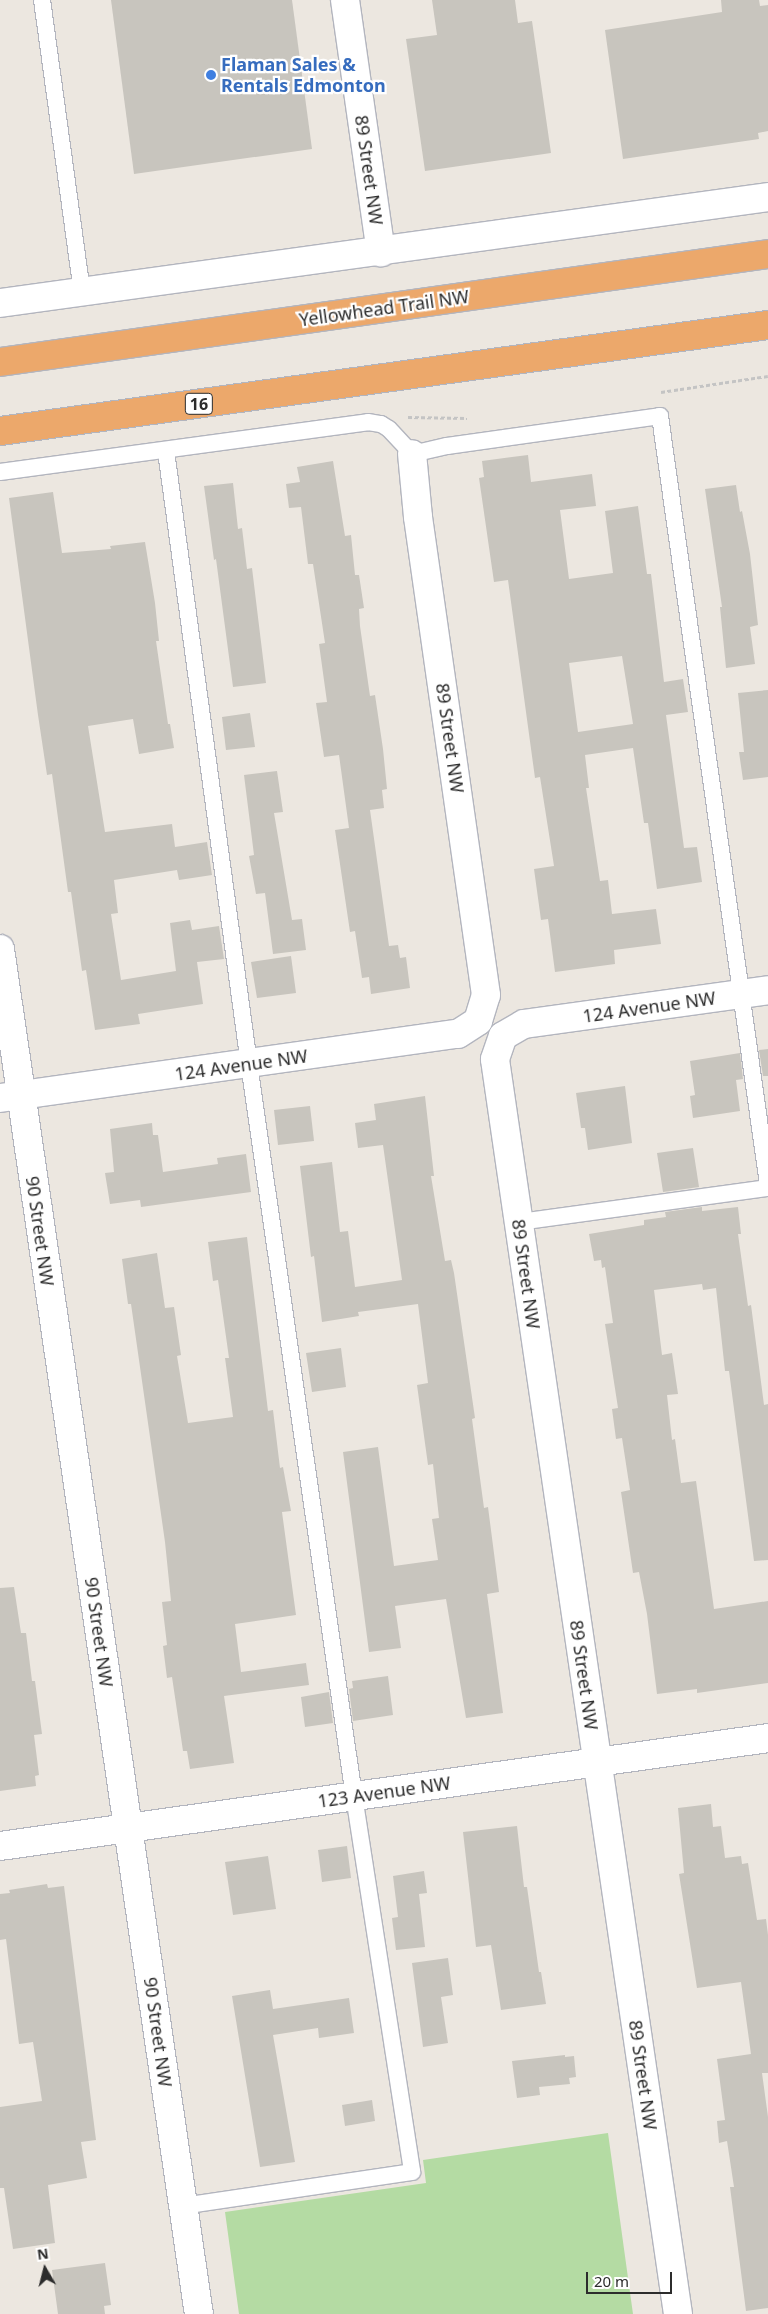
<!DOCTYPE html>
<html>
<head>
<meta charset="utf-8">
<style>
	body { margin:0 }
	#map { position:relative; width:768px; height:2314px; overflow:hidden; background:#ece7e0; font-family:"Noto Sans",sans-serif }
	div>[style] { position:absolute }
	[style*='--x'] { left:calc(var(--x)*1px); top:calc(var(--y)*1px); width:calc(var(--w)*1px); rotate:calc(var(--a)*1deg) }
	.green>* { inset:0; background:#b4dba3 }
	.building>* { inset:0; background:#c8c5be }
	.path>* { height:3px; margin-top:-1.5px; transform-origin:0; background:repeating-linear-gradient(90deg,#c4c4c4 0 4px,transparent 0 6.5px) }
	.roads { filter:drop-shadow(1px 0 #b3b5be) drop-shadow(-1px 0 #b3b5be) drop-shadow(0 1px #b3b5be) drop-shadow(0 -1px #b3b5be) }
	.service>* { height:16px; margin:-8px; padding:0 8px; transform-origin:8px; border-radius:8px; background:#fff }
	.minor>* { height:28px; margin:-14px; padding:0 14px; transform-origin:14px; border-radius:14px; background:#fff }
	.motorway>* { height:28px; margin:-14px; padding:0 14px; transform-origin:14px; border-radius:14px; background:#eca86b }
	.dots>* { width:14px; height:14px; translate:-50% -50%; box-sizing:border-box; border:2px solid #fff; border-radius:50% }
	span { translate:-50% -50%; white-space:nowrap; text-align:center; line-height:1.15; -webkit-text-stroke:4.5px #fff; paint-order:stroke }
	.shield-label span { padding:1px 4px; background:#fff; border:1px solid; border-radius:4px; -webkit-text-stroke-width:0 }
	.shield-label { font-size:16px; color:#2c2c2c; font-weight:700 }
	.shop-label { font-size:18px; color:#366cbe; font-weight:700 }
	.left { translate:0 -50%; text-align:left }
	.street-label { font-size:18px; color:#2c2c2c }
	.north { position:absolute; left:20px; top:2244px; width:50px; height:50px; -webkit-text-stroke:4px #fff; paint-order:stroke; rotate:352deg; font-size:14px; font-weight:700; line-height:20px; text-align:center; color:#2c2c2c }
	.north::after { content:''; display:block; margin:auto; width:18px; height:22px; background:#2c2c2c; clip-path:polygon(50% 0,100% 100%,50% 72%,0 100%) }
	.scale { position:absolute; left:586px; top:2272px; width:86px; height:22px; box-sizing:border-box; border:2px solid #2c2c2c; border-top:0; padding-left:6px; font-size:15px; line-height:18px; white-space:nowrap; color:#2c2c2c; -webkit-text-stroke:4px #fff; paint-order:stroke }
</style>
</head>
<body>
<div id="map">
	<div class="green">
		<i style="clip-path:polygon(608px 2133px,633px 2314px,239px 2314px,225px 2212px,426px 2183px,423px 2160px)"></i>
	</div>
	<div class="building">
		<i style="clip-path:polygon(111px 0,292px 0,312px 149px,134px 174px)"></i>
		<i style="clip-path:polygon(432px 0,515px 0,518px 23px,532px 21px,551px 153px,425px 171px,406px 39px,437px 35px)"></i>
		<i style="clip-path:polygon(721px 0,759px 0,760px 6px,768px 5px,768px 131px,758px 133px,759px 139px,623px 159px,605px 30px,722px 12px)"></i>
		<i style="clip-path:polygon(evenodd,528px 455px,531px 482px,592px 474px,596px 506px,560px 510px,569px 579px,613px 573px,605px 511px,638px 506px,647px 574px,651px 574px,664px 682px,683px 679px,688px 712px,666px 715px,684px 848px,697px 847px,702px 882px,657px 889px,648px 823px,644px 823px,633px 748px,585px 755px,589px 788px,586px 788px,600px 881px,608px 880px,612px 914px,656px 909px,661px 944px,614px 950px,615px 964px,555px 972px,548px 919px,541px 920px,534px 869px,554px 866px,540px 777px,535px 778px,508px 580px,494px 582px,479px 478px,484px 477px,482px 461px,528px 455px,622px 656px,633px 724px,578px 732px,569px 663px,622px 656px)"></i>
		<i style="clip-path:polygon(333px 461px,345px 536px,351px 535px,355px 575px,359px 575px,364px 608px,359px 609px,360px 626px,370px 696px,375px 695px,383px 749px,387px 789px,382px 790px,384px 808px,370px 810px,389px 946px,398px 945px,400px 958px,406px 957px,410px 988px,371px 994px,369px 977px,362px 978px,355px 931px,350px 932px,335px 830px,349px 828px,339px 755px,324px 757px,316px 703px,327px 702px,319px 644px,325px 643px,313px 564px,308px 564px,301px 507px,289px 508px,286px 484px,300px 482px,297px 467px)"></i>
		<i style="clip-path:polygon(233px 483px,238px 529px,242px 528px,247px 569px,252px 568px,266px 683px,233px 687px,216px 559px,214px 560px,204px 486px)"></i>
		<i style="clip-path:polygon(736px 485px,740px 512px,742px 511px,750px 554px,758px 625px,750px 627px,755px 664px,726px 668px,720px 607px,722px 607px,705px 489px)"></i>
		<i style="clip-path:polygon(53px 492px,62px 553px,111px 549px,110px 546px,145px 542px,155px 603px,159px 641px,156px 641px,168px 724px,170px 724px,174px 748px,139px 754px,133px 719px,88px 726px,105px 832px,172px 824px,175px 847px,207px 842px,212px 875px,179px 880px,177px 870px,114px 880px,118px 913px,111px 914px,121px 980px,176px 971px,170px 923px,190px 920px,192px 930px,219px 926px,224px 959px,197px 962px,203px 1004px,138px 1014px,140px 1024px,95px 1030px,86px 970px,82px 971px,71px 892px,68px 892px,52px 774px,47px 775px,38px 715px,9px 498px)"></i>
		<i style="clip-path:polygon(768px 690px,768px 777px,743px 780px,739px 752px,744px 752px,738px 693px)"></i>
		<i style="clip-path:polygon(250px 713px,255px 747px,226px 750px,222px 717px)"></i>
		<i style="clip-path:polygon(277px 771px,283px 812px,274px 813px,292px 920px,302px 919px,306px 950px,273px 954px,265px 893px,256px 894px,249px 856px,254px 855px,244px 775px)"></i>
		<i style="clip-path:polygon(291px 956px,296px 993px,257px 998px,251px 962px)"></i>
		<i style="clip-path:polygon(768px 1049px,768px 1076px,763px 1076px,759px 1050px)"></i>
		<i style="clip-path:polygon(740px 1053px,743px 1079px,736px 1080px,740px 1111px,693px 1118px,690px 1096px,695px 1095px,690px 1061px)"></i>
		<i style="clip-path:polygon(625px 1086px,632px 1143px,588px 1150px,585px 1128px,581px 1128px,576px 1093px)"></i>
		<i style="clip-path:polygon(425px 1096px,434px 1176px,431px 1176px,445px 1261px,451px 1260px,454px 1273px,475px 1418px,472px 1419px,484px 1508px,488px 1507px,499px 1592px,487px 1594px,503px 1713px,466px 1718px,446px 1599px,395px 1606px,401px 1648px,369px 1652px,343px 1452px,378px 1447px,394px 1566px,438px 1560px,432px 1519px,439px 1518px,433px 1464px,428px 1465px,417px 1385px,428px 1383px,418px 1304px,358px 1312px,359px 1316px,322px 1322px,314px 1256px,311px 1257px,300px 1166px,332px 1162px,340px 1232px,348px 1231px,355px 1287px,402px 1280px,383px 1145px,358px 1148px,355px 1123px,376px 1120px,374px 1104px)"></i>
		<i style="clip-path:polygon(310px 1106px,314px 1141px,278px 1145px,274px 1110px)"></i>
		<i style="clip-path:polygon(152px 1123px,153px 1135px,158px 1135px,163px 1172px,218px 1164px,217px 1158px,246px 1154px,251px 1192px,141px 1207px,140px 1200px,110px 1204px,105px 1173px,114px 1172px,110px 1129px)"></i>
		<i style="clip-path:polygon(693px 1148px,699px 1187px,663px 1192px,657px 1153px)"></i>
		<i style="clip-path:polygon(702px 1207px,702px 1211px,738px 1207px,741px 1234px,738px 1234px,748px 1306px,751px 1305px,764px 1405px,768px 1404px,768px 1560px,754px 1561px,729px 1371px,725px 1371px,716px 1288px,703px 1290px,702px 1284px,654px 1290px,662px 1355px,672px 1353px,678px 1394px,667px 1395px,672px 1440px,675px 1439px,681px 1483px,696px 1481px,714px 1609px,768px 1601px,768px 1683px,697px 1693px,697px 1689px,657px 1694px,647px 1614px,639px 1572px,633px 1573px,621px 1492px,630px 1490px,622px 1438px,616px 1439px,612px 1409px,618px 1408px,605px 1324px,613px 1323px,605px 1267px,602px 1268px,601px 1260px,594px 1261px,589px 1234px,644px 1225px,644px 1220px,666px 1217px,665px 1212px)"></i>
		<i style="clip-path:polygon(247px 1237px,268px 1411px,273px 1410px,280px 1468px,283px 1467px,291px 1511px,282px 1512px,296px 1615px,235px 1624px,241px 1672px,306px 1663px,309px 1685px,224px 1696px,234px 1763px,190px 1769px,187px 1751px,183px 1751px,172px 1677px,167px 1678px,163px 1646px,167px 1645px,162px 1602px,171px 1601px,165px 1542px,131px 1304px,128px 1304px,122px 1259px,157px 1253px,165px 1308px,174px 1307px,181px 1355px,177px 1356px,188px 1423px,233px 1417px,225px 1358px,229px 1358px,218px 1280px,213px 1281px,208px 1242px)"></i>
		<i style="clip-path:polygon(341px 1348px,346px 1387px,312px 1392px,306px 1353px)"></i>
		<i style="clip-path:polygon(14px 1587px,21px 1633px,26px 1633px,32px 1681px,35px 1681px,42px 1734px,34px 1735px,39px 1775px,35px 1776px,36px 1786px,0 1791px,0 1588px)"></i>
		<i style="clip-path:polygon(388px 1676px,393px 1715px,353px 1721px,349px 1689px,353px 1688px,352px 1681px)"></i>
		<i style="clip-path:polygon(329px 1692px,333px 1723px,305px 1727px,301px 1697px)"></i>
		<i style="clip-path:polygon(711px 1804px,713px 1827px,721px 1826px,725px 1858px,741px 1856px,742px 1864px,748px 1863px,757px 1920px,766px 1919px,768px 1935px,768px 2073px,762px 2073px,768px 2117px,768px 2308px,746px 2311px,730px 2187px,734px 2187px,727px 2141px,719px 2143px,717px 2121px,725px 2120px,717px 2059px,751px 2054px,741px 1982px,697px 1988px,679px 1874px,684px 1873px,678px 1808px)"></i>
		<i style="clip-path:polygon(517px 1826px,524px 1887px,527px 1887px,539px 1972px,541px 1972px,546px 2004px,501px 2010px,491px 1945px,476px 1947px,463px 1832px)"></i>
		<i style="clip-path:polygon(347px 1846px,351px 1878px,322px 1882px,318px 1850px)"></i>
		<i style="clip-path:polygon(268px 1856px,276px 1909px,233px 1915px,225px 1862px)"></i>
		<i style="clip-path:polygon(424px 1871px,427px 1893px,419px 1894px,425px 1947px,396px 1950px,392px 1918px,398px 1917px,393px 1876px)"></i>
		<i style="clip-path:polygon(47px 1884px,48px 1888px,64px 1886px,96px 2140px,81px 2142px,87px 2178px,48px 2185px,55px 2243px,13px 2249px,4px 2188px,0 2188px,0 2107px,42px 2101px,33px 2042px,19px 2044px,6px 1939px,0 1940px,0 1894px,10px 1893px,9px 1890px)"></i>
		<i style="clip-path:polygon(448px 1958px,453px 1995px,441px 1997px,448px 2043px,423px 2047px,412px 1963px)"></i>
		<i style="clip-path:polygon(270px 1990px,273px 2009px,349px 1998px,354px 2033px,319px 2038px,318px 2028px,273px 2035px,295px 2162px,260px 2167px,232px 1996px)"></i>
		<i style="clip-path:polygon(565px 2055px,565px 2057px,574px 2056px,576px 2077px,569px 2078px,570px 2084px,539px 2087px,540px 2095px,517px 2098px,512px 2061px)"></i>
		<i style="clip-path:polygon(372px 2100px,375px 2121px,345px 2126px,342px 2105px)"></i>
		<i style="clip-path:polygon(105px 2263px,111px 2305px,104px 2306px,105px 2314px,58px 2314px,52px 2270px)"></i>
	</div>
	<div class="path">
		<i style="--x:661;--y:392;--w:108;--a:-8.5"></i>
		<i style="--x:408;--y:417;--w:59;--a:1"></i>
	</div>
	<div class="roads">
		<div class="service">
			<i style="--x:42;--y:0;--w:295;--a:82.2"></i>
			<i style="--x:166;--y:451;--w:619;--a:82.29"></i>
			<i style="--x:249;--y:1064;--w:739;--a:81.84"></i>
			<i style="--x:354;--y:1796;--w:380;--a:81.2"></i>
			<i style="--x:412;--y:2172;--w:232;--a:171.6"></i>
			<i style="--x:0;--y:472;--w:371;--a:-7.7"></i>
			<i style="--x:368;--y:422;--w:13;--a:9"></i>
			<i style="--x:381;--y:424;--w:9;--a:32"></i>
			<i style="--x:389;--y:429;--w:34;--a:47"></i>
			<i style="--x:412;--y:454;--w:36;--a:-13"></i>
			<i style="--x:447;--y:446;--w:215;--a:-8"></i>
			<i style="--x:660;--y:416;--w:776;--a:82"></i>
			<i style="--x:519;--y:1222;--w:251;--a:-7.8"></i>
		</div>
		<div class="minor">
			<i style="--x:345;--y:0;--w:255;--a:81.9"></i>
			<i style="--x:0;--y:303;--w:775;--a:-7.86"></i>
			<i style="--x:0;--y:949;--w:1379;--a:81.71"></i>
			<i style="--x:0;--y:1098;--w:462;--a:-8"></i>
			<i style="--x:458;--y:1034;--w:24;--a:-33"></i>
			<i style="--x:478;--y:1021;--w:27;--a:-73"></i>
			<i style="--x:486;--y:995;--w:483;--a:-98.1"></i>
			<i style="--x:418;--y:517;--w:63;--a:-95.4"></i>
			<i style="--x:0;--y:1846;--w:776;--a:-8"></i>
			<i style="--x:678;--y:2314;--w:1268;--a:-98.3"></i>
			<i style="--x:495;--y:1059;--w:24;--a:-71"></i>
			<i style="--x:503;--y:1036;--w:24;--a:-30"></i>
			<i style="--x:524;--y:1024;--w:246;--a:-7.9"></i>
		</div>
		<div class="motorway">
			<i style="--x:0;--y:362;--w:776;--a:-8"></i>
			<i style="--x:0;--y:431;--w:775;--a:-7.86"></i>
		</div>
	</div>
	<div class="dots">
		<i style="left:211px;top:75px;background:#3f7fe0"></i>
	</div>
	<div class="shield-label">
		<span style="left:199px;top:404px">16</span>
	</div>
	<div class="shop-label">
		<span class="left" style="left:221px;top:75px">Flaman Sales &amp;<br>Rentals Edmonton</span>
	</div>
	<div class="street-label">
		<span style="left:369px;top:170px;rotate:82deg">89 Street NW</span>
		<span style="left:384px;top:308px;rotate:-8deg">Yellowhead Trail NW</span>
		<span style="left:450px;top:738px;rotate:82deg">89 Street NW</span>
		<span style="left:649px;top:1007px;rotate:-8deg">124 Avenue NW</span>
		<span style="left:241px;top:1065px;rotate:-8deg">124 Avenue NW</span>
		<span style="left:40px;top:1231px;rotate:82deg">90 Street NW</span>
		<span style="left:526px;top:1274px;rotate:82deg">89 Street NW</span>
		<span style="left:99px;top:1632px;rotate:82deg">90 Street NW</span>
		<span style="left:584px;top:1675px;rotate:82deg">89 Street NW</span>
		<span style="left:384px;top:1792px;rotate:-8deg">123 Avenue NW</span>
		<span style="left:158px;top:2032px;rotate:82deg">90 Street NW</span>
		<span style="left:643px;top:2075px;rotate:82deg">89 Street NW</span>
	</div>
	<div class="north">N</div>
	<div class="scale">20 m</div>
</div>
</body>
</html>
